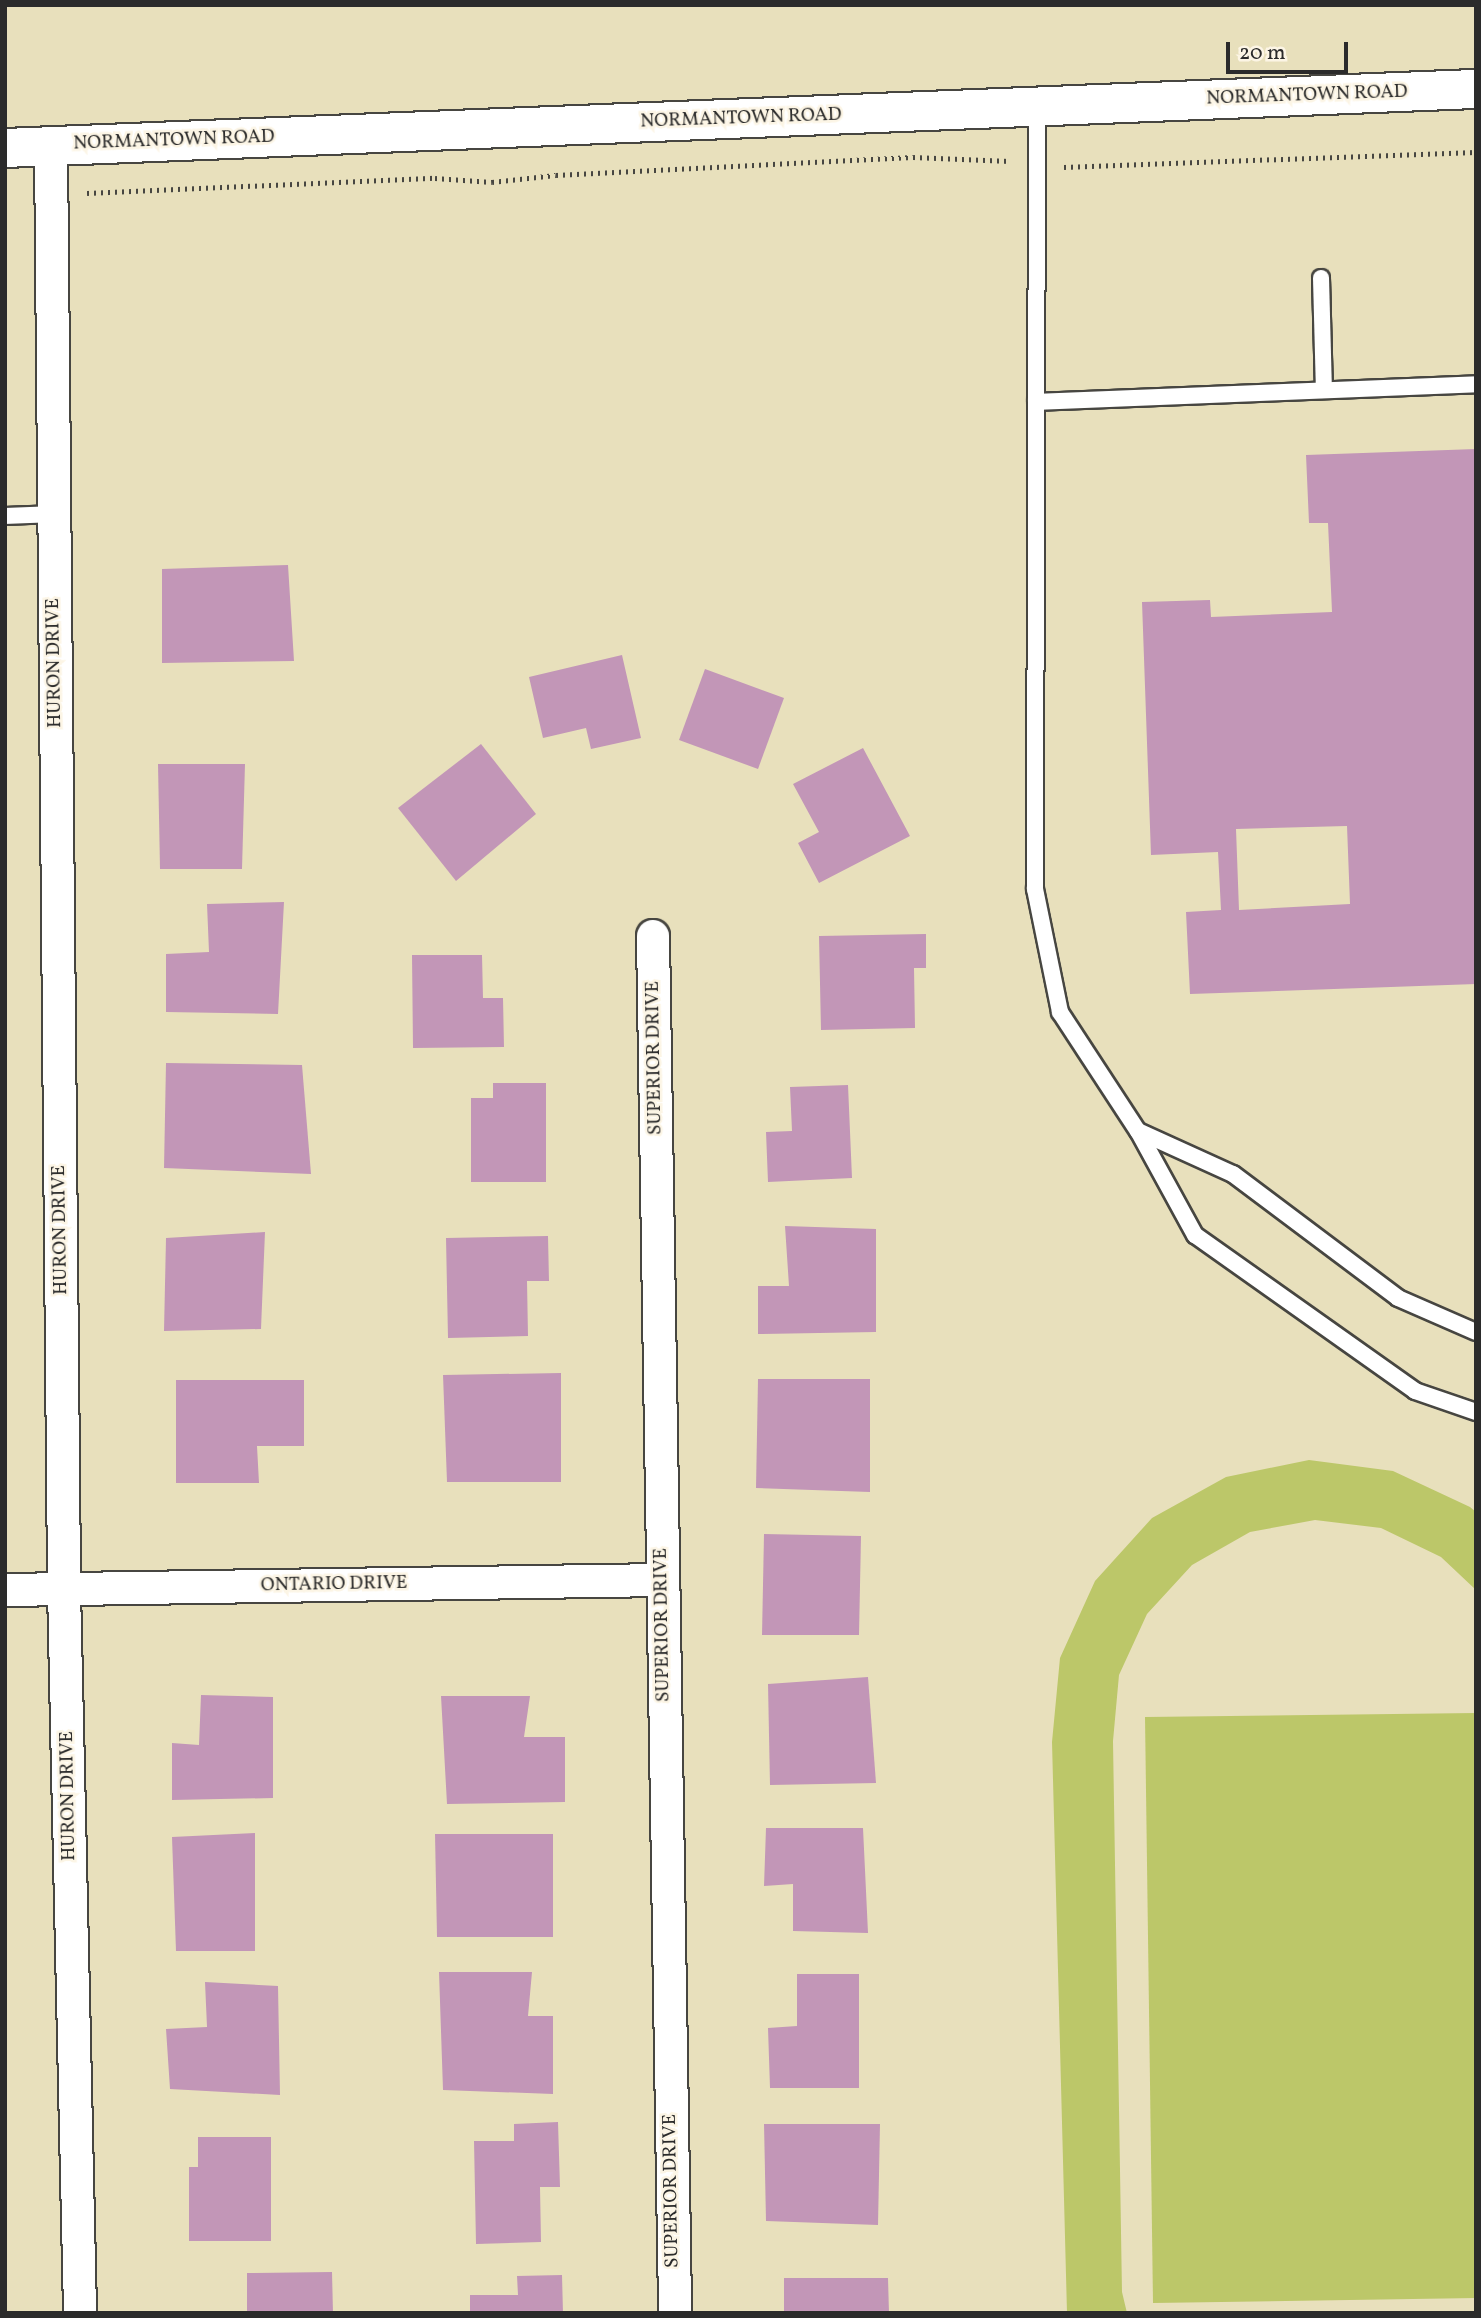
<!DOCTYPE html>
<html>
<head>
<meta charset="utf-8">
<style>
	body { margin:0 }
	#map { position:relative; width:1481px; height:2318px; overflow:hidden; background:#e8e0bc; font-family:Vollkorn,serif }
	div>[style] { position:absolute }
	[style*='--x'] { left:calc(var(--x)*1px); top:calc(var(--y)*1px); width:calc(var(--w)*1px); rotate:calc(var(--a)*1deg) }
	.green>* { inset:0; background:#bcc769 }
	.building>* { inset:0; background:#c296b7 }
	.path>* { height:4.5px; margin-top:-2.25px; transform-origin:0; background:repeating-linear-gradient(90deg,#474641 0 2px,transparent 0 7px) }
	.roads { filter:drop-shadow(2px 0 #474641) drop-shadow(-2px 0 #474641) drop-shadow(0 2px #474641) drop-shadow(0 -2px #474641) }
	.service>* { height:16px; margin:-8px; padding:0 8px; transform-origin:8px; border-radius:8px; background:#fff }
	.minor>* { height:32px; margin:-16px; padding:0 16px; transform-origin:16px; border-radius:16px; background:#fff }
	.tertiary>* { height:38px; margin:-19px; padding:0 19px; transform-origin:19px; border-radius:19px; background:#fff }
	span { translate:-50% -50%; white-space:nowrap; text-align:center; line-height:1.15; -webkit-text-stroke:5px #fcf5e5; paint-order:stroke }
	.street-label { font-size:19px; color:#2b2b2b }
	.frame { position:absolute; inset:0; border:7px solid #2b2b2b; pointer-events:none }
	.scale { position:absolute; left:1226px; top:42px; width:122px; height:32px; box-sizing:border-box; border:4px solid #2b2b2b; border-top:0; padding-left:9px; font-size:21px; line-height:24px; white-space:nowrap; color:#2b2b2b; -webkit-text-stroke:5px #fcf5e5; paint-order:stroke }
</style>
</head>
<body>
<div id="map">
	<div class="green">
		<i style="clip-path:polygon(1309px 1460px,1393px 1471px,1470px 1507px,1476px 1512px,1476px 1590px,1441px 1557px,1381px 1528px,1315px 1520px,1250px 1532px,1192px 1565px,1147px 1614px,1119px 1675px,1113px 1741px,1122px 2292px,1127px 2313px,1067px 2313px,1052px 1742px,1060px 1658px,1095px 1581px,1152px 1518px,1226px 1477px)"></i>
		<i style="clip-path:polygon(1476px 1713px,1476px 2298px,1153px 2303px,1145px 1717px)"></i>
	</div>
	<div class="building">
		<i style="clip-path:polygon(evenodd,1476px 449px,1476px 984px,1190px 994px,1186px 912px,1221px 910px,1218px 852px,1151px 855px,1142px 602px,1210px 600px,1211px 617px,1332px 612px,1328px 523px,1309px 523px,1306px 455px,1476px 449px,1347px 826px,1350px 904px,1239px 910px,1236px 829px,1347px 826px)"></i>
		<i style="clip-path:polygon(288px 565px,294px 661px,162px 663px,162px 569px)"></i>
		<i style="clip-path:polygon(622px 655px,641px 738px,591px 749px,586px 728px,543px 738px,529px 677px)"></i>
		<i style="clip-path:polygon(705px 669px,784px 698px,758px 769px,679px 740px)"></i>
		<i style="clip-path:polygon(481px 744px,536px 814px,456px 881px,398px 808px)"></i>
		<i style="clip-path:polygon(863px 748px,910px 836px,819px 883px,798px 843px,819px 832px,793px 784px)"></i>
		<i style="clip-path:polygon(158px 764px,245px 764px,242px 869px,160px 869px)"></i>
		<i style="clip-path:polygon(284px 902px,278px 1014px,166px 1012px,166px 954px,209px 952px,207px 904px)"></i>
		<i style="clip-path:polygon(926px 934px,926px 968px,914px 968px,915px 1028px,821px 1030px,819px 936px)"></i>
		<i style="clip-path:polygon(412px 955px,482px 955px,483px 998px,503px 998px,504px 1047px,413px 1048px)"></i>
		<i style="clip-path:polygon(166px 1063px,302px 1065px,311px 1174px,164px 1168px)"></i>
		<i style="clip-path:polygon(493px 1083px,546px 1083px,546px 1182px,471px 1182px,471px 1098px,493px 1098px)"></i>
		<i style="clip-path:polygon(848px 1085px,852px 1178px,768px 1182px,766px 1132px,792px 1131px,790px 1087px)"></i>
		<i style="clip-path:polygon(785px 1226px,876px 1229px,876px 1332px,758px 1334px,758px 1286px,789px 1286px)"></i>
		<i style="clip-path:polygon(265px 1232px,261px 1329px,164px 1331px,166px 1238px)"></i>
		<i style="clip-path:polygon(548px 1236px,549px 1281px,527px 1281px,528px 1336px,448px 1338px,446px 1238px)"></i>
		<i style="clip-path:polygon(561px 1373px,561px 1482px,447px 1482px,443px 1375px)"></i>
		<i style="clip-path:polygon(758px 1379px,870px 1379px,870px 1492px,756px 1488px)"></i>
		<i style="clip-path:polygon(176px 1380px,304px 1380px,304px 1446px,257px 1446px,259px 1483px,176px 1483px)"></i>
		<i style="clip-path:polygon(764px 1534px,861px 1536px,859px 1635px,762px 1635px)"></i>
		<i style="clip-path:polygon(868px 1677px,876px 1783px,770px 1785px,768px 1684px)"></i>
		<i style="clip-path:polygon(201px 1695px,273px 1697px,273px 1798px,172px 1800px,172px 1743px,199px 1745px)"></i>
		<i style="clip-path:polygon(441px 1696px,530px 1696px,524px 1737px,565px 1737px,565px 1802px,447px 1804px)"></i>
		<i style="clip-path:polygon(766px 1828px,863px 1828px,868px 1933px,793px 1931px,793px 1884px,764px 1886px)"></i>
		<i style="clip-path:polygon(255px 1833px,255px 1951px,176px 1951px,172px 1837px)"></i>
		<i style="clip-path:polygon(435px 1834px,553px 1834px,553px 1937px,437px 1937px)"></i>
		<i style="clip-path:polygon(439px 1972px,532px 1972px,528px 2016px,553px 2016px,553px 2094px,443px 2090px)"></i>
		<i style="clip-path:polygon(797px 1974px,859px 1974px,859px 2088px,770px 2088px,768px 2028px,797px 2026px)"></i>
		<i style="clip-path:polygon(205px 1982px,278px 1986px,280px 2095px,170px 2089px,166px 2029px,207px 2027px)"></i>
		<i style="clip-path:polygon(558px 2122px,560px 2187px,540px 2187px,541px 2242px,476px 2244px,474px 2141px,514px 2141px,514px 2124px)"></i>
		<i style="clip-path:polygon(764px 2124px,880px 2124px,878px 2225px,766px 2221px)"></i>
		<i style="clip-path:polygon(198px 2137px,271px 2137px,271px 2241px,189px 2241px,189px 2167px,198px 2167px)"></i>
		<i style="clip-path:polygon(332px 2272px,333px 2313px,247px 2313px,247px 2273px)"></i>
		<i style="clip-path:polygon(562px 2275px,563px 2313px,470px 2313px,470px 2295px,518px 2295px,517px 2276px)"></i>
		<i style="clip-path:polygon(784px 2278px,888px 2278px,889px 2313px,784px 2313px)"></i>
	</div>
	<div class="path">
		<i style="--x:1064;--y:167;--w:412;--a:-2.1"></i>
		<i style="--x:87;--y:193;--w:348;--a:-2.5"></i>
		<i style="--x:435;--y:178;--w:57;--a:4"></i>
		<i style="--x:492;--y:182;--w:64;--a:-6.2"></i>
		<i style="--x:556;--y:175;--w:357;--a:-2.9"></i>
		<i style="--x:913;--y:157;--w:97;--a:2.4"></i>
	</div>
	<div class="roads">
		<div class="service">
			<i style="--x:1037;--y:107;--w:782;--a:90.15"></i>
			<i style="--x:1035;--y:889;--w:126;--a:78.5"></i>
			<i style="--x:1060;--y:1012;--w:142;--a:56.8"></i>
			<i style="--x:1138;--y:1131;--w:119;--a:61.3"></i>
			<i style="--x:1195;--y:1235;--w:270;--a:35.3"></i>
			<i style="--x:1415;--y:1391;--w:65;--a:19"></i>
			<i style="--x:1321;--y:278;--w:112;--a:88.5"></i>
			<i style="--x:1036;--y:402;--w:440;--a:-2.3"></i>
			<i style="--x:5;--y:516;--w:49;--a:-2.3"></i>
			<i style="--x:1138;--y:1131;--w:104;--a:24.4"></i>
			<i style="--x:1233;--y:1174;--w:206;--a:36.9"></i>
			<i style="--x:1398;--y:1298;--w:85;--a:23.6"></i>
		</div>
		<div class="minor">
			<i style="--x:51;--y:146;--w:1443;--a:89.48"></i>
			<i style="--x:64;--y:1589;--w:724;--a:88.73"></i>
			<i style="--x:653;--y:936;--w:1377;--a:89.08"></i>
			<i style="--x:5;--y:1590;--w:657;--a:-0.87"></i>
		</div>
		<div class="tertiary">
			<i style="--x:5;--y:148;--w:1472;--a:-2.3"></i>
		</div>
	</div>
	<div class="street-label">
		<span style="left:1307px;top:96px;rotate:-2deg">NORMANTOWN ROAD</span>
		<span style="left:741px;top:119px;rotate:-2deg">NORMANTOWN ROAD</span>
		<span style="left:174px;top:141px;rotate:-2deg">NORMANTOWN ROAD</span>
		<span style="left:55px;top:663px;rotate:-91deg">HURON DRIVE</span>
		<span style="left:655px;top:1058px;rotate:-91deg">SUPERIOR DRIVE</span>
		<span style="left:61px;top:1230px;rotate:-91deg">HURON DRIVE</span>
		<span style="left:334px;top:1585px;rotate:-1deg">ONTARIO DRIVE</span>
		<span style="left:663px;top:1625px;rotate:-91deg">SUPERIOR DRIVE</span>
		<span style="left:69px;top:1796px;rotate:-91deg">HURON DRIVE</span>
		<span style="left:672px;top:2191px;rotate:-91deg">SUPERIOR DRIVE</span>
	</div>
	<div class="frame"></div>
	<div class="scale">20 m</div>
</div>
</body>
</html>
